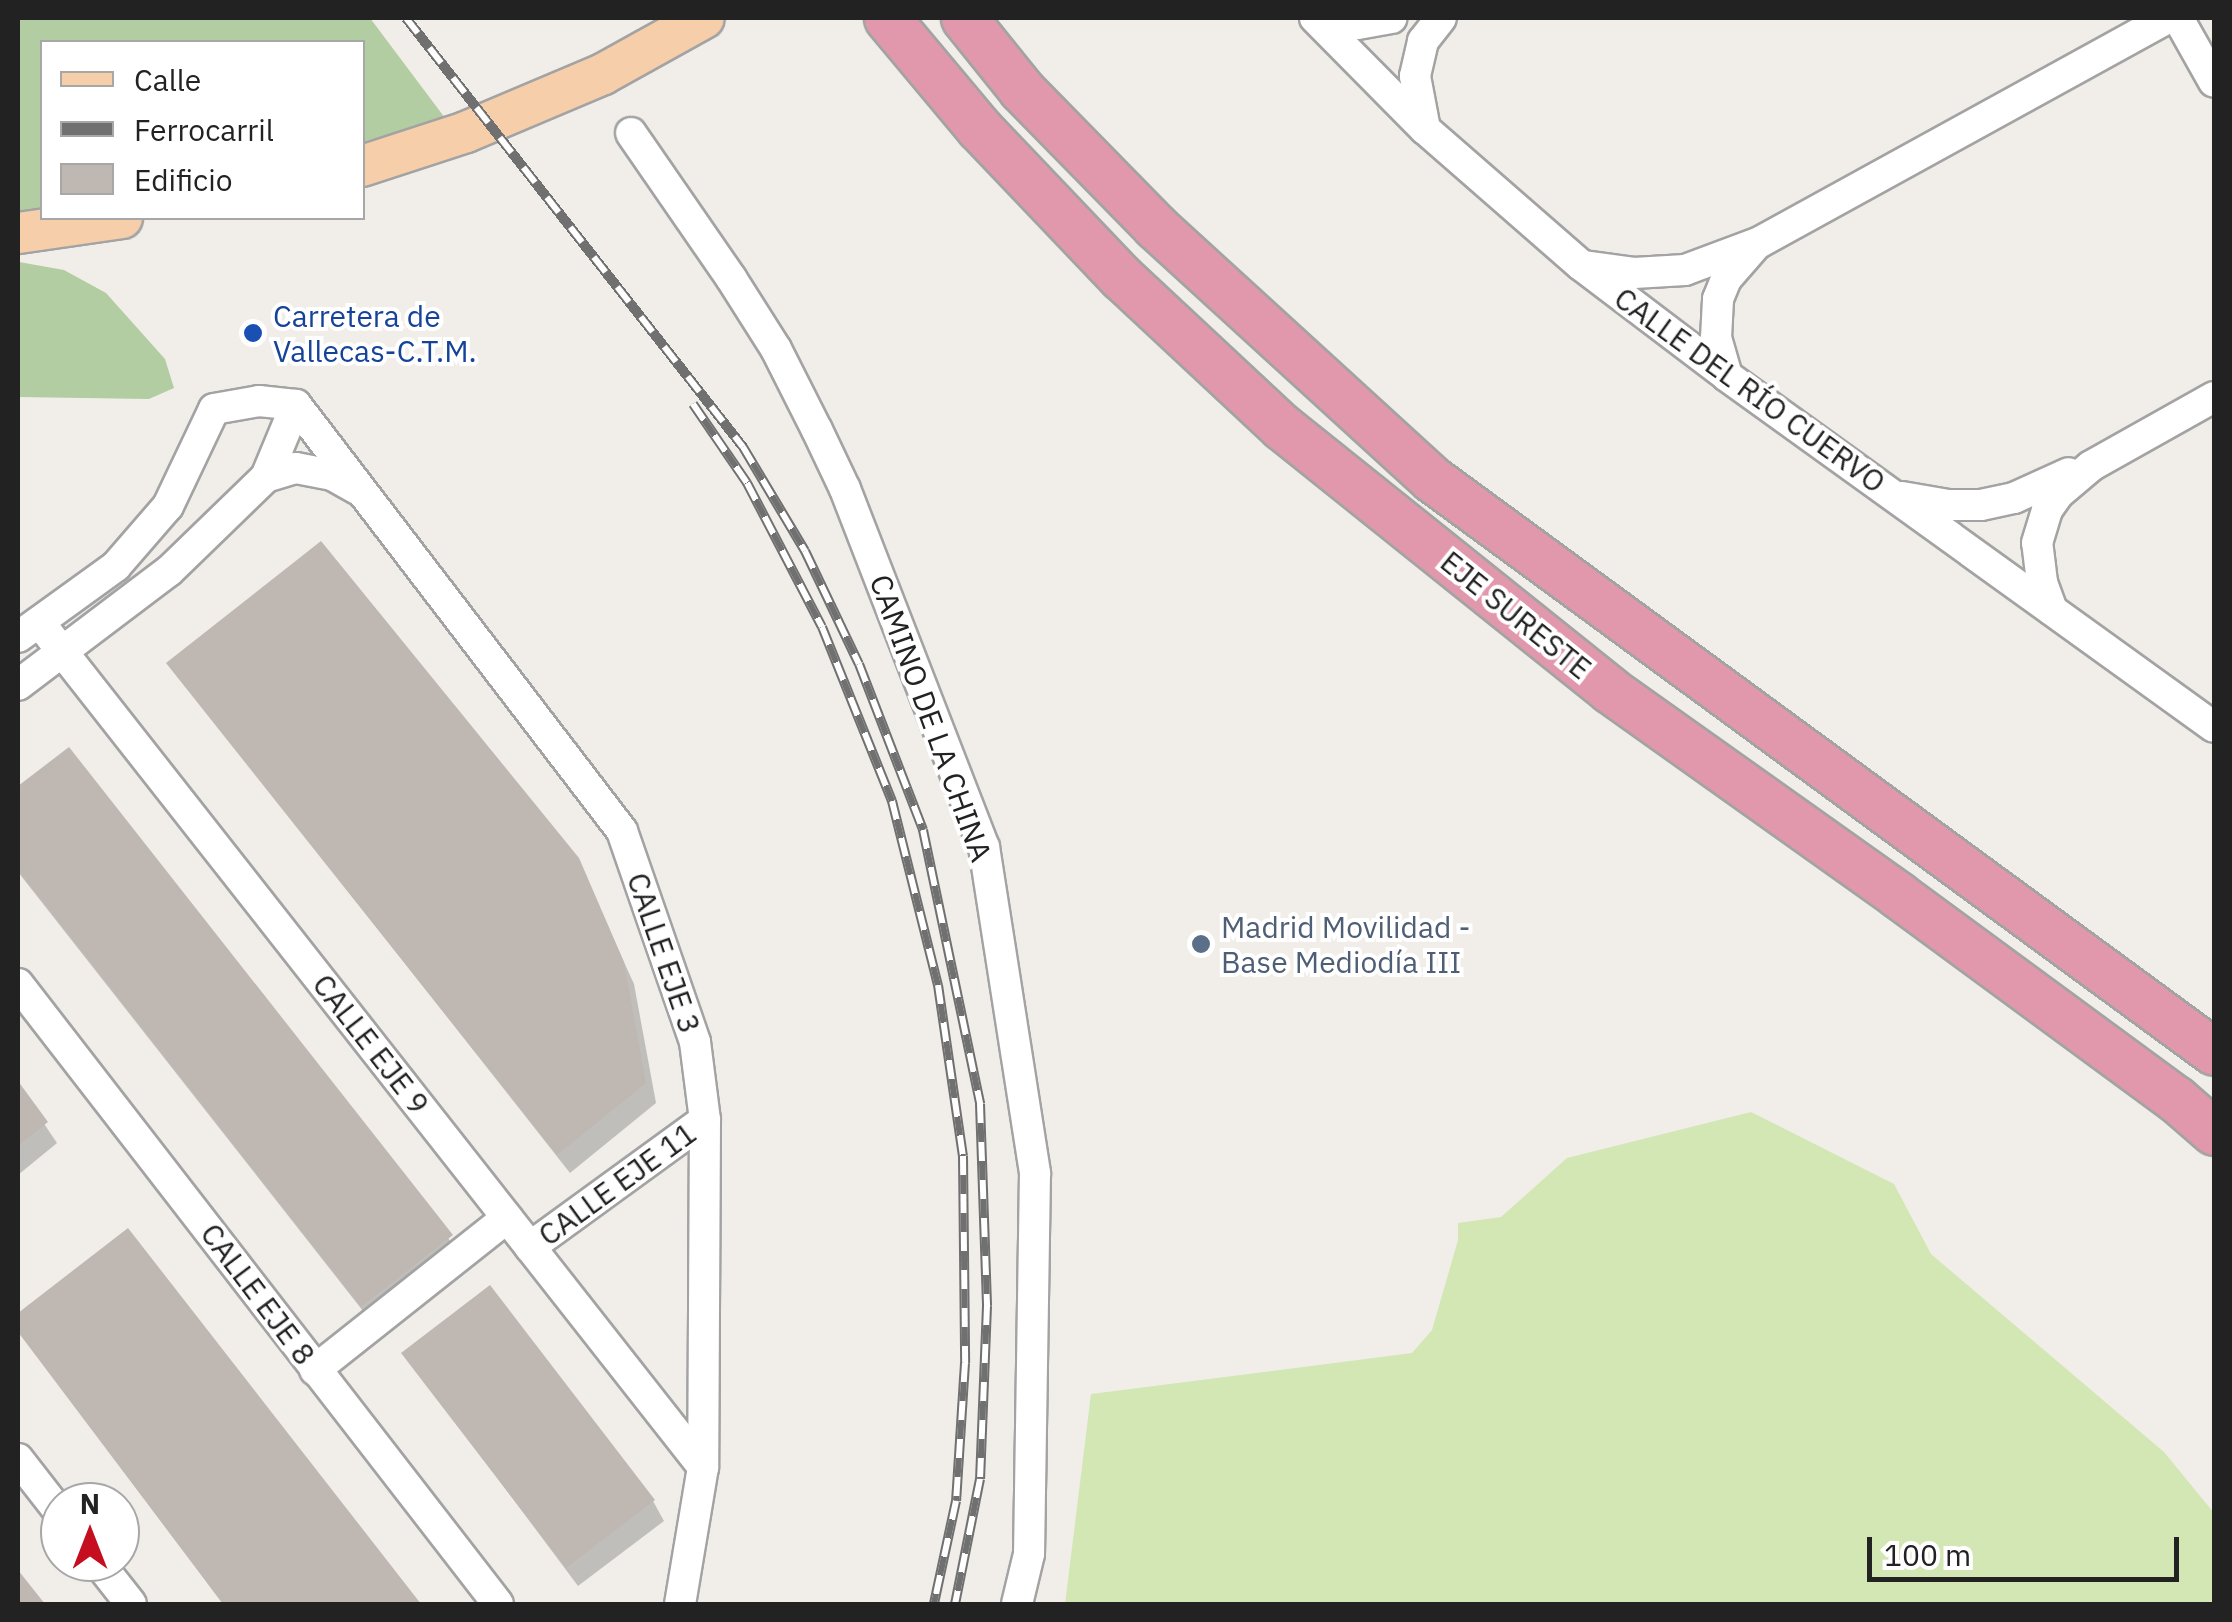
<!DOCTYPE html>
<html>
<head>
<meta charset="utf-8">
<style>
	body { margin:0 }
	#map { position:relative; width:2232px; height:1622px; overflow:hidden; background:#f1eee9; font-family:"IBM Plex Sans",sans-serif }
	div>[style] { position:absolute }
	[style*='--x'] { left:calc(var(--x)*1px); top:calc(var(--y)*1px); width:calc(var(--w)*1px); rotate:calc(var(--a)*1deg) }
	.grass>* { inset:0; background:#d2e7b4 }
	.forest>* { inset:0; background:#b2cda1 }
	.shadow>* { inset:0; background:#0003 }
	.building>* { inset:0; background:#bfb7b2 }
	.roads { filter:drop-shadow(2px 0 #a3a3a3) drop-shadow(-2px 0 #a3a3a3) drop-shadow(0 2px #a3a3a3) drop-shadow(0 -2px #a3a3a3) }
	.minor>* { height:30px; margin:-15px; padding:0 15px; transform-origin:15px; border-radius:15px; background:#fff }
	.major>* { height:40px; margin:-20px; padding:0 20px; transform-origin:20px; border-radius:20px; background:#f6ceaa }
	.highway>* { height:45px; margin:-22.5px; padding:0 22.5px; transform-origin:22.5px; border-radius:22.5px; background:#e298ac }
	.rail>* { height:10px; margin-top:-5px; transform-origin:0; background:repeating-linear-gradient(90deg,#fff 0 19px,#707070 0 38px); box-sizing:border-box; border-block:2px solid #707070 }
	.dots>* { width:28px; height:28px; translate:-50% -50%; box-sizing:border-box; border:5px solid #fff; border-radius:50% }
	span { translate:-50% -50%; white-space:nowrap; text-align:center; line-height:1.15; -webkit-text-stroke:8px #fff; paint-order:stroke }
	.transit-label { font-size:30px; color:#164399 }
	.left { translate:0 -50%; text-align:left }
	.street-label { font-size:30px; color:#222 }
	.service-label { font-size:30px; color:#4e5e75 }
	.frame { position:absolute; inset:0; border:20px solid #222; pointer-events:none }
	.legend { position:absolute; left:40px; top:40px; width:325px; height:180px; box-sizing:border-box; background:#fff; border:2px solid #a7a7a7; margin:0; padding:12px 18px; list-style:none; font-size:30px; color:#222 }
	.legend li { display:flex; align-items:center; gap:20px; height:50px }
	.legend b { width:50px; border:2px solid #a7a7a7 }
	.north { position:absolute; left:40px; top:1482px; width:100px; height:100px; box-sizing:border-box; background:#fff; border:2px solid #a7a7a7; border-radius:50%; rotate:0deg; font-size:28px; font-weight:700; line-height:40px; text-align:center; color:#222 }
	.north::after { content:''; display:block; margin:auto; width:35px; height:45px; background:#c50f20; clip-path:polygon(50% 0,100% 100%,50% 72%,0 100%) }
	.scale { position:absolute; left:1867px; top:1537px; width:312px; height:45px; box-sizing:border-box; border:5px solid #222; border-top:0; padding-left:12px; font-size:30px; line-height:35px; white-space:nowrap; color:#222; -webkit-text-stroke:8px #fff; paint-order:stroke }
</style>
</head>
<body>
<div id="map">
	<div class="grass">
		<i style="clip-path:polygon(1751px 1112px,1894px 1184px,1931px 1254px,2164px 1452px,2214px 1513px,2214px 1604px,1065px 1604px,1091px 1394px,1412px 1353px,1432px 1330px,1458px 1240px,1458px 1223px,1501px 1217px,1567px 1158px)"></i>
	</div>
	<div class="forest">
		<i style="clip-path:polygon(18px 18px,370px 18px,445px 118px,363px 142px,362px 42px,42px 42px,42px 211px,18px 216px)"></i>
		<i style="clip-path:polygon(18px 257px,19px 262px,64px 270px,106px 293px,165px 359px,174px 388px,149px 399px,18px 397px)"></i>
	</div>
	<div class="shadow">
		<i style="clip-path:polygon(169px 664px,577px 859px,634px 984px,656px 1103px,570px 1173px)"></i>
		<i style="clip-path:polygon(68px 750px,462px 1256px,374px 1325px,18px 872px,18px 790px)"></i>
		<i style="clip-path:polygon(18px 1085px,57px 1143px,18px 1175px)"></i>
		<i style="clip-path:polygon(128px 1231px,418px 1604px,223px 1604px,18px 1330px,18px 1317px)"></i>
		<i style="clip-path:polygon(404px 1353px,653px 1501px,664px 1521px,578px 1586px)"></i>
	</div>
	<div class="building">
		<i style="clip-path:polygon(321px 541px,579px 858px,624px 962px,646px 1083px,557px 1155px,166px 663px)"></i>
		<i style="clip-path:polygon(69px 747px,453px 1235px,361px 1307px,18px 870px,18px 786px)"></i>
		<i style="clip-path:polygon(18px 1081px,48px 1122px,18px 1146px)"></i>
		<i style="clip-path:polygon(128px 1228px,421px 1604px,223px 1604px,18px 1332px,18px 1313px)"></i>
		<i style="clip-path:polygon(490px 1285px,655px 1500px,566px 1568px,401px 1353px)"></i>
		<i style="clip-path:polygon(18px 1570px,45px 1604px,18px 1604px)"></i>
	</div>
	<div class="roads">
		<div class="minor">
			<i style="--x:1315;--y:18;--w:156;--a:45.3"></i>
			<i style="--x:1425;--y:129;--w:207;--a:41.1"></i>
			<i style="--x:1581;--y:265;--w:183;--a:37.2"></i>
			<i style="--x:1727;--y:376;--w:600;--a:35.78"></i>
			<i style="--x:1321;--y:18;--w:37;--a:9"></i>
			<i style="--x:1358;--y:24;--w:34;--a:-10"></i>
			<i style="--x:2178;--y:18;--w:73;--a:60.6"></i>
			<i style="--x:1425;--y:129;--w:54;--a:-100.7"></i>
			<i style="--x:1415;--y:76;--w:36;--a:-77"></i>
			<i style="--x:1423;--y:41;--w:29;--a:-52"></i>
			<i style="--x:631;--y:133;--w:176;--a:55.4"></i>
			<i style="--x:731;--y:278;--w:84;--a:57.6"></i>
			<i style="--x:776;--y:349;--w:91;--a:63.2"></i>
			<i style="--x:817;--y:430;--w:65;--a:64.6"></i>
			<i style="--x:845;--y:489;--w:384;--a:68.8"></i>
			<i style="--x:984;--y:847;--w:330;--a:81.1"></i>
			<i style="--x:1035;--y:1173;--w:381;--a:90.9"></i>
			<i style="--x:1029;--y:1554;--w:51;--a:103.5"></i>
			<i style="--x:1584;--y:266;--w:50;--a:8"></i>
			<i style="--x:1634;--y:273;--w:51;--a:-3.4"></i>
			<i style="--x:1685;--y:270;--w:80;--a:-20.5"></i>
			<i style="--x:1760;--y:242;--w:465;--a:-28.8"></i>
			<i style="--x:1727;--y:376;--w:40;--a:-106"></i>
			<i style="--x:1716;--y:338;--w:39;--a:-87"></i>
			<i style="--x:1718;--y:299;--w:22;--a:-68"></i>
			<i style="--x:1726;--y:279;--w:43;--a:-48.8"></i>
			<i style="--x:266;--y:477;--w:31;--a:-17"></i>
			<i style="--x:296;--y:468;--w:37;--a:11"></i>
			<i style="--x:332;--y:475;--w:29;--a:29"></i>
			<i style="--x:1902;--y:497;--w:47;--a:9.9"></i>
			<i style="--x:1948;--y:505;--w:33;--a:0"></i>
			<i style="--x:1981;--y:505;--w:34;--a:-12"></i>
			<i style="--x:2014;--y:498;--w:60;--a:-24.4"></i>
			<i style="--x:2052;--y:610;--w:30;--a:-110"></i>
			<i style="--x:2042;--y:582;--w:39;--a:-97"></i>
			<i style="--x:2037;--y:543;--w:34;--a:-73"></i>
			<i style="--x:2047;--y:510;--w:19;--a:-55"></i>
			<i style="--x:2058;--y:494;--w:43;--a:-40.3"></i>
			<i style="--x:2091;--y:466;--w:141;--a:-29.3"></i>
			<i style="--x:39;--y:622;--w:1075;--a:51.84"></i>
			<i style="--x:18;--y:637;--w:121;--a:-35.9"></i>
			<i style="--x:116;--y:566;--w:79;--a:-49.1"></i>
			<i style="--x:168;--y:506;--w:107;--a:-64.6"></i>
			<i style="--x:214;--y:409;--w:46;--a:-10.1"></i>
			<i style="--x:259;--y:401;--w:37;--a:6"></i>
			<i style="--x:296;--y:405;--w:536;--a:52.57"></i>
			<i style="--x:622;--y:831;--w:223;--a:70.9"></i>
			<i style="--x:695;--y:1042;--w:79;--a:82.7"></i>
			<i style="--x:705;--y:1120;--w:347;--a:90.3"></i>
			<i style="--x:703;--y:1467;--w:139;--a:99.5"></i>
			<i style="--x:18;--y:685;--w:189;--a:-37.1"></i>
			<i style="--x:169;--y:571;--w:135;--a:-44.1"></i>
			<i style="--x:266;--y:477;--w:78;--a:-67.4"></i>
			<i style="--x:18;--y:984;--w:784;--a:52.25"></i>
			<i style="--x:530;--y:1247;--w:216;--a:-36"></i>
			<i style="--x:315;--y:1370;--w:245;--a:-38.4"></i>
			<i style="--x:18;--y:1459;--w:68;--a:52.1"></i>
			<i style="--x:98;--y:1562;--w:53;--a:51.8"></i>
		</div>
		<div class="major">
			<i style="--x:362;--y:166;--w:109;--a:-18.1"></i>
			<i style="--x:466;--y:132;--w:149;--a:-22.9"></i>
			<i style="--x:603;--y:74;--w:115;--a:-29"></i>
			<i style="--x:18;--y:233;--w:105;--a:-8.2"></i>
		</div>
		<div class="highway">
			<i style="--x:887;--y:18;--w:143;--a:50.1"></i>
			<i style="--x:979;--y:128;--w:206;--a:46.4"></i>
			<i style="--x:1121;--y:277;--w:220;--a:43"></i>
			<i style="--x:1282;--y:427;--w:420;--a:38.7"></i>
			<i style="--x:1610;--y:690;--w:354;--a:35.4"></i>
			<i style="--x:1898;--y:895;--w:345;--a:36.3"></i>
			<i style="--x:2176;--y:1099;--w:50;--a:41"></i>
			<i style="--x:964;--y:18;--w:91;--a:51.2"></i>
			<i style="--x:1021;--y:89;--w:192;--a:45.6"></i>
			<i style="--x:1155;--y:226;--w:375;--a:42.4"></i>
			<i style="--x:1432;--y:479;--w:969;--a:36.23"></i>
		</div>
	</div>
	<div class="rail">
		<i style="--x:406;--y:18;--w:546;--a:51.85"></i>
		<i style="--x:743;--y:447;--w:121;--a:59.2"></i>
		<i style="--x:805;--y:551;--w:125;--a:64.5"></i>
		<i style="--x:859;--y:664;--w:178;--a:68.9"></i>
		<i style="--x:923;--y:830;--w:280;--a:78.2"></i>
		<i style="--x:980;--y:1104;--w:202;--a:88"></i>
		<i style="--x:987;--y:1306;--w:173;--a:92.3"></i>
		<i style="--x:980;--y:1479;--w:127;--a:101.3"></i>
		<i style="--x:693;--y:404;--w:96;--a:55.6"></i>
		<i style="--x:747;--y:483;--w:162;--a:62.5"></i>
		<i style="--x:822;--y:627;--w:188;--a:68.1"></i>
		<i style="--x:892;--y:801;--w:190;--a:76"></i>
		<i style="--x:938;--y:985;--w:173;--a:81.7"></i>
		<i style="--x:963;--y:1156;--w:207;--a:89.4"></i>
		<i style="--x:965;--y:1363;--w:138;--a:93.7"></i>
		<i style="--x:956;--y:1501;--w:105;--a:102.1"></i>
	</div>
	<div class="dots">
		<i style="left:253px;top:333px;background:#1a4fb4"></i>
		<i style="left:1201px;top:944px;background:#5c6f8a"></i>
	</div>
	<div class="transit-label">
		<span class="left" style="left:273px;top:333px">Carretera de<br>Vallecas-C.T.M.</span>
	</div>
	<div class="street-label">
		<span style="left:1750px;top:390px;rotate:36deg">CALLE DEL RÍO CUERVO</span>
		<span style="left:1516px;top:615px;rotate:39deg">EJE SURESTE</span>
		<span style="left:931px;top:718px;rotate:70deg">CAMINO DE LA CHINA</span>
		<span style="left:664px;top:953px;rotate:71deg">CALLE EJE 3</span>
		<span style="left:371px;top:1044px;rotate:52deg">CALLE EJE 9</span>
		<span style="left:617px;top:1184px;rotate:-36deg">CALLE EJE 11</span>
		<span style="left:258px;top:1294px;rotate:53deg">CALLE EJE 8</span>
	</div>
	<div class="service-label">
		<span class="left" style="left:1221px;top:944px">Madrid Movilidad -<br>Base Mediodía III</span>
	</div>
	<div class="frame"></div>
	<ul class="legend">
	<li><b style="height:12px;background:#f6ceaa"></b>Calle</li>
	<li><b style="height:12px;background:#707070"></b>Ferrocarril</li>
	<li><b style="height:28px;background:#bfb7b2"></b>Edificio</li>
	</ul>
	<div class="north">N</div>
	<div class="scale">100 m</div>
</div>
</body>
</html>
